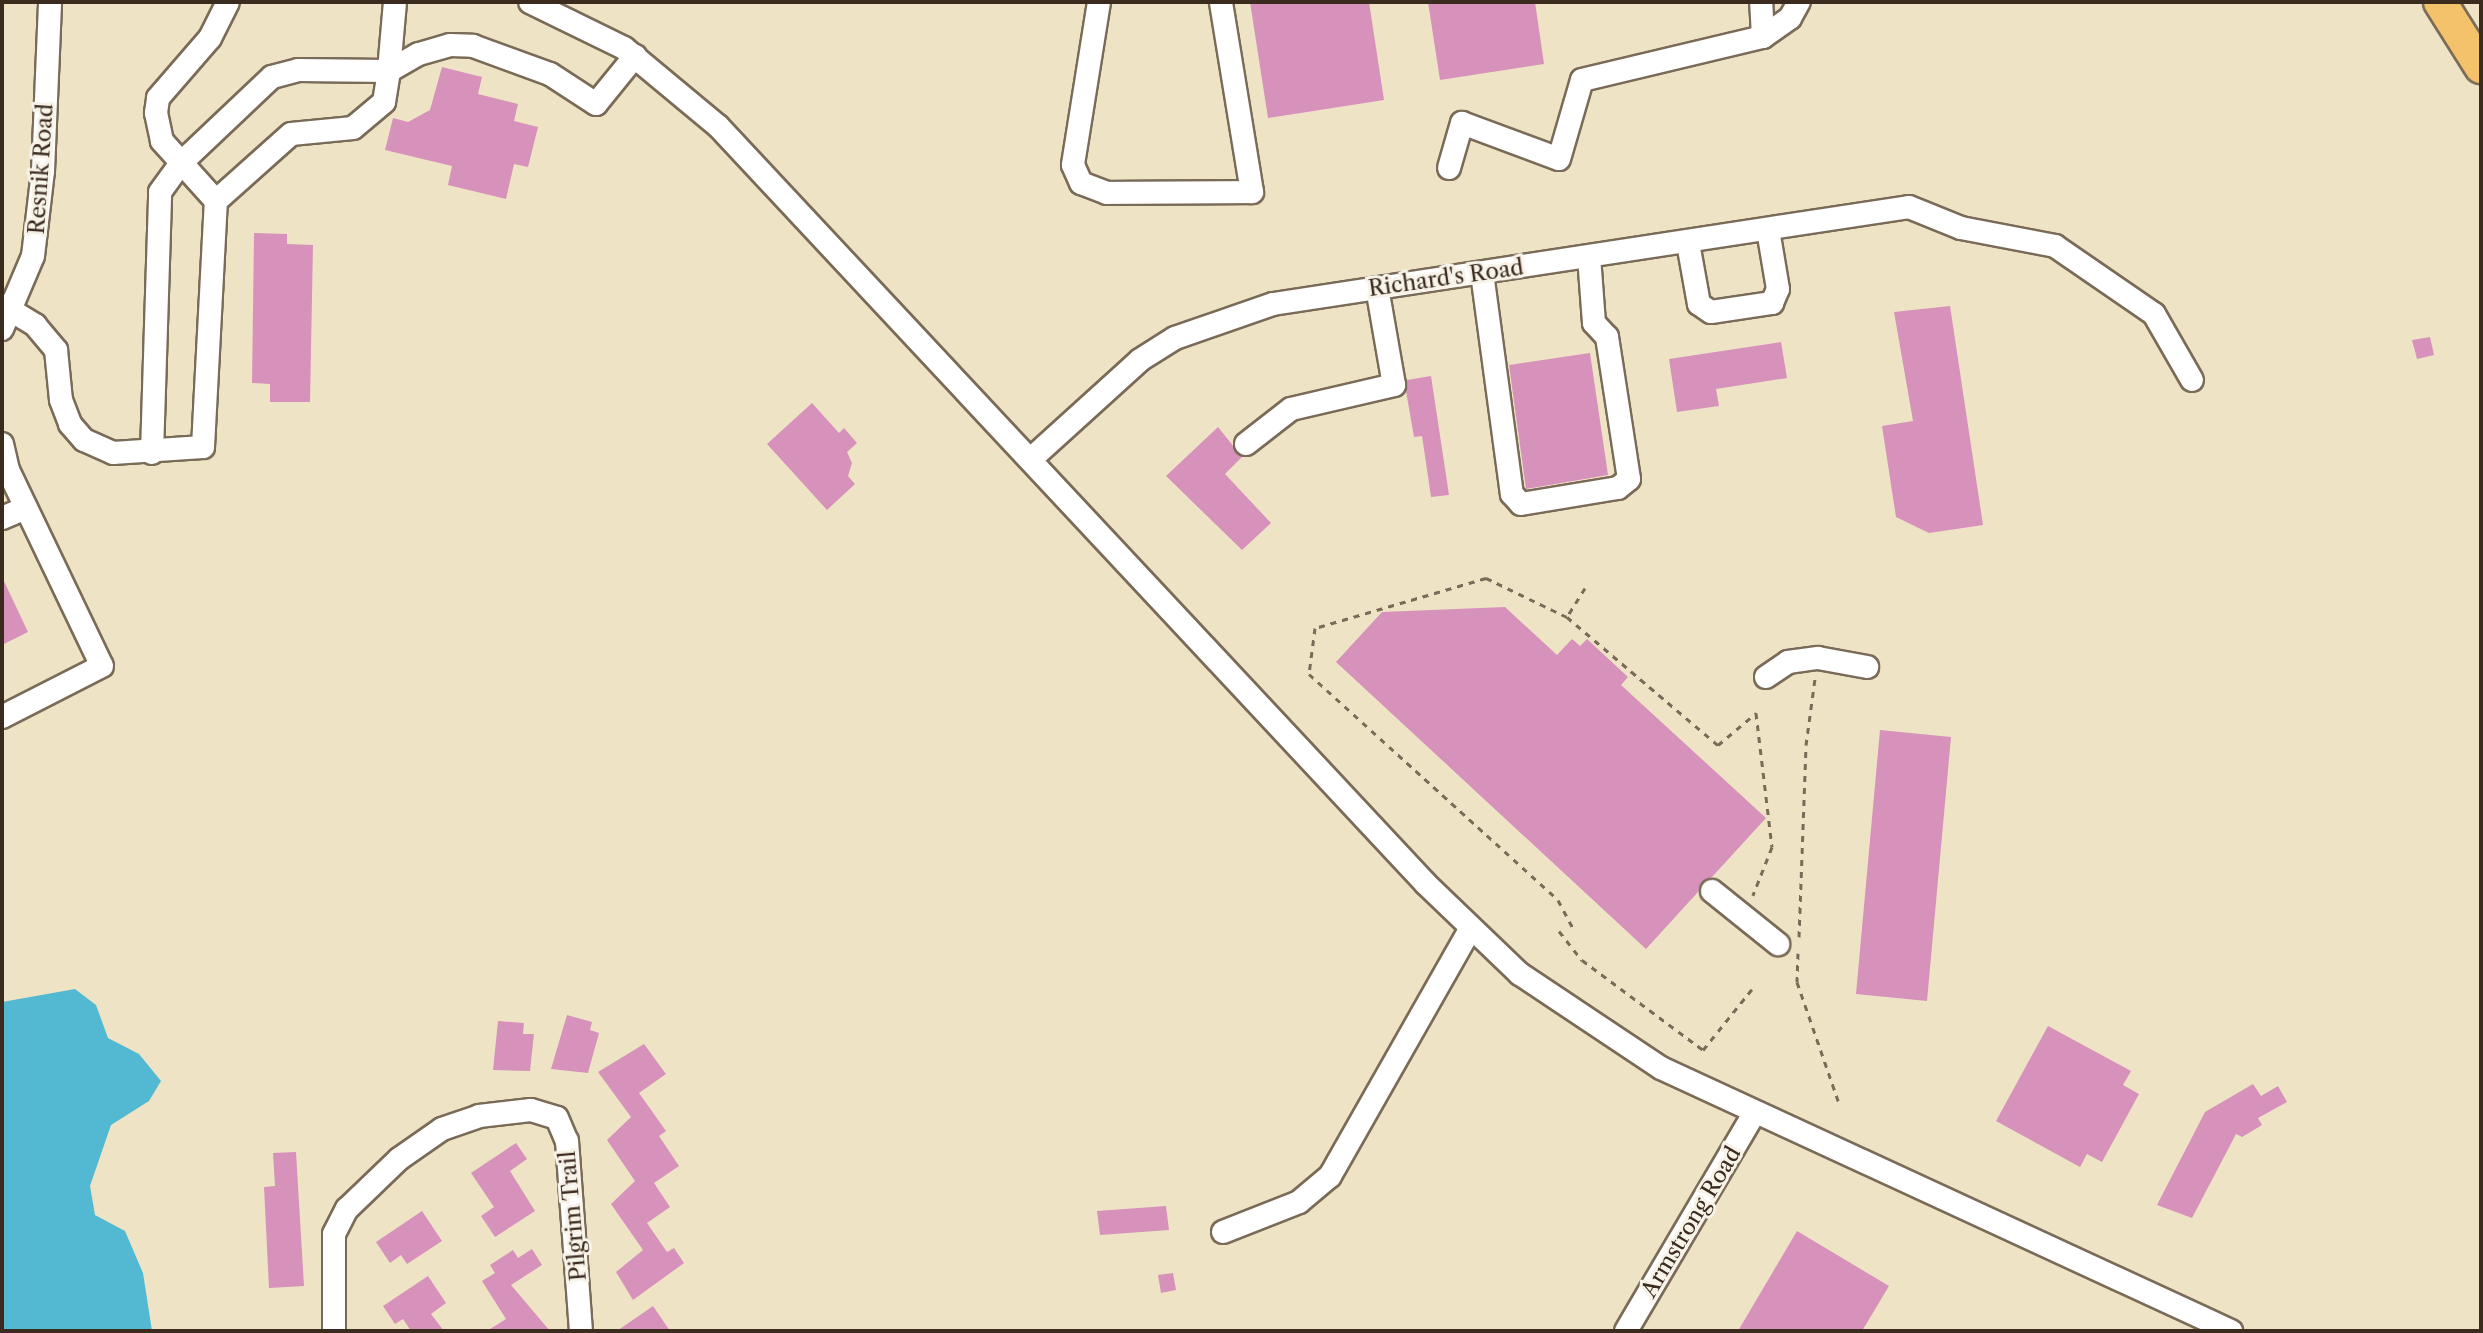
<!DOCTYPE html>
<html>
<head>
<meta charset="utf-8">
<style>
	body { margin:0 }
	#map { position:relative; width:2483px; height:1333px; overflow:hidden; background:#eee3c5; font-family:"Libre Caslon Text",serif }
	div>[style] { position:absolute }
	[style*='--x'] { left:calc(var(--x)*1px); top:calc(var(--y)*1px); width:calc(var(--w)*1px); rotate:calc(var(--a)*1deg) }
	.water>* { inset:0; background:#53b9d2 }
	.building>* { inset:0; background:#d692bb }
	.path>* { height:3px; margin-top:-1.5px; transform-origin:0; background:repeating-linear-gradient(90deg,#7a6b58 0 6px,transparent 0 12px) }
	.roads { filter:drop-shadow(2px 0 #7a6b58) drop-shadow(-2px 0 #7a6b58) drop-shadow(0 2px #7a6b58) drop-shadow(0 -2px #7a6b58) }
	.minor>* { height:22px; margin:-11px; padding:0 11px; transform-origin:11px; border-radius:11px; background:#fff }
	.highway>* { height:32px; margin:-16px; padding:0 16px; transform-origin:16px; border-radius:16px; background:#f3c26a }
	span { translate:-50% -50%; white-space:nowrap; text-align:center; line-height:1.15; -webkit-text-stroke:6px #f7f3e8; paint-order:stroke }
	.street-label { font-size:22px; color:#3b2a1e }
	.frame { position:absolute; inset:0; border:4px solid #3b2a1e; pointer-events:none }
</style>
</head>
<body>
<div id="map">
	<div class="water">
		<i style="clip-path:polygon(75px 989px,96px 1005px,108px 1038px,139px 1054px,161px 1081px,149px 1101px,111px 1125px,90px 1186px,95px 1215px,125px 1231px,143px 1273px,152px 1331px,2px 1331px,2px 1002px)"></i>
	</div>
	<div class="building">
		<i style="clip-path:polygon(1250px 2px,1369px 2px,1384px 100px,1268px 118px)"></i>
		<i style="clip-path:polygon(1428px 2px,1535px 2px,1544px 64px,1440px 80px)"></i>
		<i style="clip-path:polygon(442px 67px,482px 77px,478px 94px,518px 104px,514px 121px,538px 127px,528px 167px,514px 164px,506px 199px,448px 185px,452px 166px,385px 150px,393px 118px,408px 122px,430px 110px)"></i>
		<i style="clip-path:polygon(254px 233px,287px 234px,287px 244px,313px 245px,310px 402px,270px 402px,270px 384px,252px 383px)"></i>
		<i style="clip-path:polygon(1950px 306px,1983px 525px,1929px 533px,1896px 517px,1882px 426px,1913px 421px,1894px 312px)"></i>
		<i style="clip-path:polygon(2430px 337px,2434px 355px,2417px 359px,2412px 340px)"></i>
		<i style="clip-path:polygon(1781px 342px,1787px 378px,1716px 389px,1719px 406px,1677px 412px,1669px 359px)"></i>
		<i style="clip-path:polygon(1590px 353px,1608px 475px,1526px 489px,1509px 365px)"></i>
		<i style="clip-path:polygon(1431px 376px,1449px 495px,1431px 497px,1422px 436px,1414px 437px,1406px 391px,1407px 380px)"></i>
		<i style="clip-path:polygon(812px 403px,839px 433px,844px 428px,857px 443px,847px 452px,852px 463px,848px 476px,855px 484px,827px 510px,767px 444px)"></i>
		<i style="clip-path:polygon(1218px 427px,1242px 457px,1225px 474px,1271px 523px,1242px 550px,1166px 476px)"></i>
		<i style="clip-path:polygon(2px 577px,28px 632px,2px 645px)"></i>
		<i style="clip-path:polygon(1505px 607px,1557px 655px,1572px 639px,1580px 646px,1587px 639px,1628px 677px,1621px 685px,1766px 818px,1712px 877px,1702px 882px,1698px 892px,1646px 949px,1336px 662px,1382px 612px)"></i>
		<i style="clip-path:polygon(1880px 730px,1951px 737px,1927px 1001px,1856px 994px)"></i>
		<i style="clip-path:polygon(567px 1015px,592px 1022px,590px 1030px,599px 1033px,588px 1073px,551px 1069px)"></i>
		<i style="clip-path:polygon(498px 1021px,524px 1023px,523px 1034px,534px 1034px,530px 1071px,493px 1070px)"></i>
		<i style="clip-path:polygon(2048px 1026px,2131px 1071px,2123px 1085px,2139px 1094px,2102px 1162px,2087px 1154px,2080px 1167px,1996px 1121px)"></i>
		<i style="clip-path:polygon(644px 1044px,666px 1074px,639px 1093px,666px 1131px,659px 1136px,679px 1166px,654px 1183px,670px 1207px,647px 1223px,667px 1252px,674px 1248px,684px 1263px,633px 1300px,616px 1272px,643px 1250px,611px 1204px,635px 1181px,607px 1140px,631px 1117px,598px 1072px)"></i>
		<i style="clip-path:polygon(2253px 1084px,2261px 1096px,2278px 1086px,2287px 1102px,2258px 1118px,2262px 1125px,2242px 1137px,2236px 1134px,2192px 1218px,2157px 1205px,2205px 1112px)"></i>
		<i style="clip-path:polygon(516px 1143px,527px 1159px,510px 1171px,535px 1211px,495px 1237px,481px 1216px,494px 1207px,471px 1173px)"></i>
		<i style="clip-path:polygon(296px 1152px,304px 1286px,269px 1288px,264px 1187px,275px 1186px,273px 1153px)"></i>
		<i style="clip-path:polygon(1166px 1206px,1169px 1230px,1100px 1235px,1097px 1211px)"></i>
		<i style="clip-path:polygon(422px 1211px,442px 1241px,407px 1264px,401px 1255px,390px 1263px,376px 1242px)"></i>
		<i style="clip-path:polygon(1797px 1231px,1889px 1286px,1862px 1331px,1738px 1331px)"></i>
		<i style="clip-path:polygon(532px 1249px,542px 1265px,511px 1285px,550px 1331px,487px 1331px,506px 1319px,482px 1281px,495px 1273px,490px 1265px,513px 1250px,518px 1258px)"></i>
		<i style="clip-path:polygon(1173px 1273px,1176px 1290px,1161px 1293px,1158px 1275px)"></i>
		<i style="clip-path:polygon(428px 1276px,446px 1303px,431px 1314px,444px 1331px,411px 1331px,403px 1319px,395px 1324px,383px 1306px)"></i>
		<i style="clip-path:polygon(653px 1306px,670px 1331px,617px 1331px)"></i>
	</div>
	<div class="path">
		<i style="--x:1585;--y:588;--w:34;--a:122"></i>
		<i style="--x:1567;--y:617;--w:198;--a:40.3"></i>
		<i style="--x:1718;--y:745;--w:50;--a:-40.1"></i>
		<i style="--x:1756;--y:713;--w:135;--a:83.2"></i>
		<i style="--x:1772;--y:847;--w:52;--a:111.6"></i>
		<i style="--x:1567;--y:617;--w:90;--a:-154.3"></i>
		<i style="--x:1486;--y:578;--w:178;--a:163.7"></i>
		<i style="--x:1315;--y:628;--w:46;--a:97.4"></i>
		<i style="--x:1309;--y:674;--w:336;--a:42.2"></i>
		<i style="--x:1558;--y:900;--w:32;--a:62"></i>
		<i style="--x:1559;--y:931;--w:37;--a:52"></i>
		<i style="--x:1582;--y:960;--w:151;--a:36.6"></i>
		<i style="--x:1703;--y:1050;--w:78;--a:-51.2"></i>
		<i style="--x:1799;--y:937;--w:192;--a:-87.9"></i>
		<i style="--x:1806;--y:745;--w:68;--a:-82.3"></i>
		<i style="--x:1798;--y:953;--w:29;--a:92"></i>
		<i style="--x:1797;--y:982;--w:131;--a:70.9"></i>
	</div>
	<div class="roads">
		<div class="minor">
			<i style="--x:395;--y:2;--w:69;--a:95"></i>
			<i style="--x:389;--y:71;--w:34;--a:-30"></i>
			<i style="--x:419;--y:54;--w:32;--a:-16"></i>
			<i style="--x:450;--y:45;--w:23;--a:2"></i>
			<i style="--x:473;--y:46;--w:82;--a:20"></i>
			<i style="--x:550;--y:74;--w:55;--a:33.1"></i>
			<i style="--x:596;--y:104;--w:62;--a:-50.9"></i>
			<i style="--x:530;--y:2;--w:105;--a:26.1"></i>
			<i style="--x:624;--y:48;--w:122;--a:39.7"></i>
			<i style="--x:718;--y:126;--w:1037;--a:46.95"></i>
			<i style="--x:1426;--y:884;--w:130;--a:43.8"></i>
			<i style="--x:1520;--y:974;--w:169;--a:33.7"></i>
			<i style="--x:1661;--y:1068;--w:628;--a:24.77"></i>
			<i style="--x:1099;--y:2;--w:165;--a:99.1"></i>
			<i style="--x:1073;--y:165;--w:20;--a:66"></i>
			<i style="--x:1081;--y:183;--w:28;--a:21"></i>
			<i style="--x:1107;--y:193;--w:145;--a:-0.4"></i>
			<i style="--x:1252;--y:192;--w:193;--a:-99.3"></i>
			<i style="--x:1763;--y:37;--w:33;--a:-35"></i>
			<i style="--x:1790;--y:18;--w:18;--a:-61"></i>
			<i style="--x:1449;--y:168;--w:47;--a:-73.9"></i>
			<i style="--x:1462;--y:123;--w:103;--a:20.4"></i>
			<i style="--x:1559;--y:159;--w:82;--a:-73.8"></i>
			<i style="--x:1582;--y:80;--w:186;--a:-13.4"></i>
			<i style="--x:1763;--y:37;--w:35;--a:-93"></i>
			<i style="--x:1688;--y:243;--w:62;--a:79.8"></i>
			<i style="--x:1699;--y:304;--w:14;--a:34"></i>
			<i style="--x:1711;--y:312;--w:62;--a:-8.4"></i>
			<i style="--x:1772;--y:303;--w:15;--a:-67"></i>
			<i style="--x:1778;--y:289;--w:60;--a:-99.6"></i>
			<i style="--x:1482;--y:273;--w:223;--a:82.3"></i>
			<i style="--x:1512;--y:494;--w:13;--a:48"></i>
			<i style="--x:1521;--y:504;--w:98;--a:-9.4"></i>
			<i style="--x:1618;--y:488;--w:14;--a:-39"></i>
			<i style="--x:1629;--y:479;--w:144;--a:-98.8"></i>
			<i style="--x:1607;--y:337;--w:19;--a:-133"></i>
			<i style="--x:1594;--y:323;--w:66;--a:-94.3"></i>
			<i style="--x:2;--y:305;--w:39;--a:31"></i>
			<i style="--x:35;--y:325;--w:33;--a:50"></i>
			<i style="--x:56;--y:350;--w:50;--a:84.3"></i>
			<i style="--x:61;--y:400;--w:26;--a:69"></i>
			<i style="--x:70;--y:424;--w:21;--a:49"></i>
			<i style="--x:84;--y:440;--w:32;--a:24"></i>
			<i style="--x:113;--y:453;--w:90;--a:-3.8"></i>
			<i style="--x:203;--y:447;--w:246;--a:-87"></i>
			<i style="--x:216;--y:201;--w:81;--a:-132"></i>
			<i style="--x:162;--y:141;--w:29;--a:-102"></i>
			<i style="--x:156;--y:113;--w:15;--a:-82"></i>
			<i style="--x:158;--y:98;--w:79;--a:-49.1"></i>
			<i style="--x:210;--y:38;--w:40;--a:-63.4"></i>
			<i style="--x:2;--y:329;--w:79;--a:-67"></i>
			<i style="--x:33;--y:256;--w:86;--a:-83.3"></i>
			<i style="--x:43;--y:171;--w:169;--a:-87.6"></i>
			<i style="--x:2;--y:444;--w:27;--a:77"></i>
			<i style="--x:8;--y:470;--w:217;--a:64.4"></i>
			<i style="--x:102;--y:666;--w:112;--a:153"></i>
			<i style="--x:1246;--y:444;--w:57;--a:-37.9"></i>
			<i style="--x:1291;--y:409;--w:106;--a:-13.1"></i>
			<i style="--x:1394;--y:385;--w:98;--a:-99.9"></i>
			<i style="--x:152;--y:453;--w:261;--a:-88.2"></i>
			<i style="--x:160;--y:192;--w:36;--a:-54"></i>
			<i style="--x:181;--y:163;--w:125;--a:-43.4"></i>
			<i style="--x:272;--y:77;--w:27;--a:-15"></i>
			<i style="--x:298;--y:70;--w:91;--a:0.6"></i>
			<i style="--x:389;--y:71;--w:31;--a:99"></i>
			<i style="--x:384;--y:102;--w:40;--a:140"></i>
			<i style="--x:353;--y:128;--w:62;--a:174.5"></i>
			<i style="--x:291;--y:134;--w:101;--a:138.2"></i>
			<i style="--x:1031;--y:459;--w:147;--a:-42.2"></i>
			<i style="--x:1140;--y:360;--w:41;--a:-32.2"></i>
			<i style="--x:1175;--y:338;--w:104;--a:-19.1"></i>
			<i style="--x:1273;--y:304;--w:643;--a:-8.67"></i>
			<i style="--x:1909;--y:207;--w:56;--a:22"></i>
			<i style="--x:1961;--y:228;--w:96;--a:10.8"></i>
			<i style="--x:2055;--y:246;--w:120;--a:34.5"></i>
			<i style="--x:2154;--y:314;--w:76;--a:60.1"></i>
			<i style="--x:2;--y:518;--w:26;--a:-23"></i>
			<i style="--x:1766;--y:677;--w:27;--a:-34"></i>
			<i style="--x:1788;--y:662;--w:30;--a:-8"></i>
			<i style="--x:1818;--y:658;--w:50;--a:10.4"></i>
			<i style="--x:1712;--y:891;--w:85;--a:38.8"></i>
			<i style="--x:1223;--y:1232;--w:82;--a:-21.5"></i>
			<i style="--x:1299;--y:1202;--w:40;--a:-40"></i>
			<i style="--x:1330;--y:1176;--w:283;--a:-60.4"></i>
			<i style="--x:334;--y:1331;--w:97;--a:-90"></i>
			<i style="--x:334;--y:1234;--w:28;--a:-63"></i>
			<i style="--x:347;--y:1209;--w:72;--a:-43.9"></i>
			<i style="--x:399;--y:1159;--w:52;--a:-34.9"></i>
			<i style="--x:442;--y:1129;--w:39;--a:-19"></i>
			<i style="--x:479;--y:1116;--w:52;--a:-6.6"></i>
			<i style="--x:531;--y:1110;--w:27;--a:17"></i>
			<i style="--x:557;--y:1118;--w:25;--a:67"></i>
			<i style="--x:567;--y:1141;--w:191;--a:85.8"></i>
			<i style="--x:1626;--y:1331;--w:254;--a:-59.5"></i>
		</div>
		<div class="highway">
			<i style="--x:2440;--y:2;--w:77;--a:57.8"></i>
		</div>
	</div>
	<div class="street-label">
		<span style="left:41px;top:169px;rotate:-86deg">Resnik Road</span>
		<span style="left:1446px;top:278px;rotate:-8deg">Richard's Road</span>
		<span style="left:573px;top:1216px;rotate:-95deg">Pilgrim Trail</span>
		<span style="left:1691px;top:1222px;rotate:-59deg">Armstrong Road</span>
	</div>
	<div class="frame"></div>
</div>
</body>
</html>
